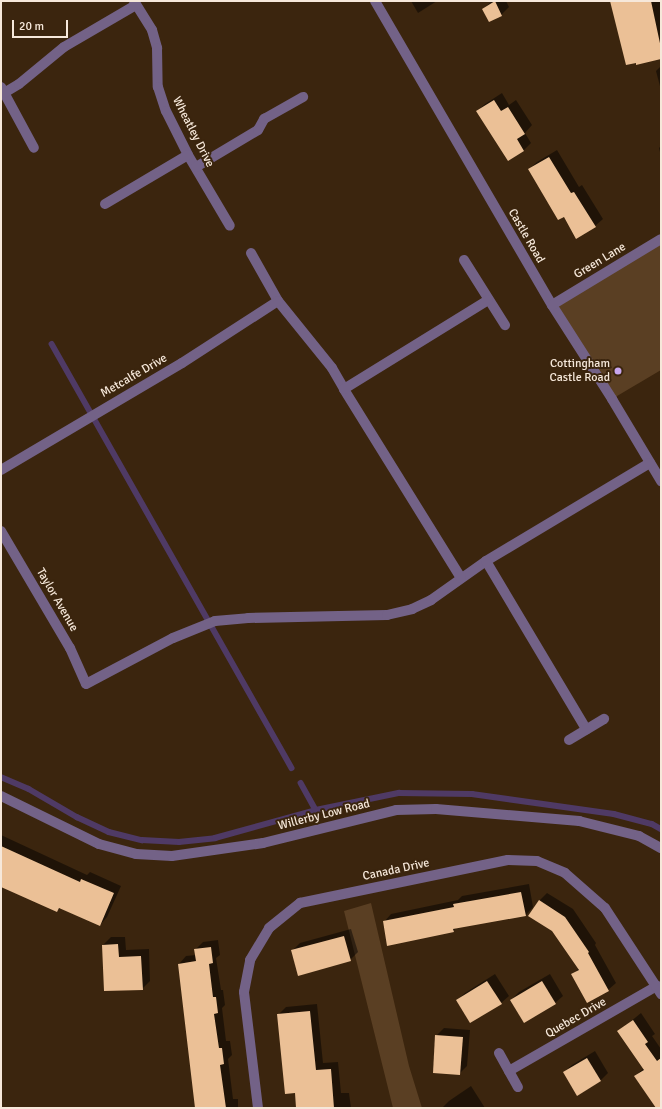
<!DOCTYPE html>
<html>
<head>
<meta charset="utf-8">
<style>
	body { margin:0 }
	#map { position:relative; width:662px; height:1109px; overflow:hidden; background:#3b250e; font-family:Signika,sans-serif }
	div>[style] { position:absolute }
	[style*='--x'] { left:calc(var(--x)*1px); top:calc(var(--y)*1px); width:calc(var(--w)*1px); rotate:calc(var(--a)*1deg) }
	.green>* { inset:0; background:#5a3f23 }
	.shadow>* { inset:0; background:#0007 }
	.stream>* { height:5.5px; margin:-2.75px; padding:0 2.75px; transform-origin:2.75px; border-radius:2.75px; background:#4f3a65 }
	.building>* { inset:0; background:#ebc096 }
	.minor>* { height:10px; margin:-5px; padding:0 5px; transform-origin:5px; border-radius:5px; background:#736287 }
	.dots>* { width:11px; height:11px; translate:-50% -50%; box-sizing:border-box; border:2px solid #3b250e; border-radius:50% }
	span { translate:-50% -50%; white-space:nowrap; text-align:center; line-height:1.15; -webkit-text-stroke:4px #3b250e; paint-order:stroke }
	.street-label { font-size:12px; color:#f6e8da }
	.poi-label { font-size:12px; color:#f6e8da }
	.right { translate:-100% -50%; text-align:right }
	.frame { position:absolute; inset:0; border:2px solid #f6e8da; pointer-events:none }
	.scale { position:absolute; left:12px; top:20px; width:56px; height:18px; box-sizing:border-box; border:2px solid #f6e8da; border-top:0; padding-left:5px; font-size:12px; line-height:14px; white-space:nowrap; color:#f6e8da; -webkit-text-stroke:3px #3b250e; paint-order:stroke }
</style>
</head>
<body>
<div id="map">
	<div class="green">
		<i style="clip-path:polygon(661px 239px,661px 370px,612px 399px,552px 305px)"></i>
		<i style="clip-path:polygon(371px 903px,409px 1066px,422px 1108px,393px 1108px,344px 911px)"></i>
	</div>
	<div class="shadow">
		<i style="clip-path:polygon(411px 1px,437px 1px,418px 13px)"></i>
		<i style="clip-path:polygon(492px 1px,506px 1px,509px 7px,501px 15px,483px 9px)"></i>
		<i style="clip-path:polygon(611px 1px,660px 1px,661px 58px)"></i>
		<i style="clip-path:polygon(661px 66px,661px 90px,656px 71px)"></i>
		<i style="clip-path:polygon(502px 93px,509px 105px,516px 100px,532px 125px,525px 133px,531px 143px,524px 150px,509px 160px,477px 111px,485px 104px)"></i>
		<i style="clip-path:polygon(661px 146px,661px 156px,659px 148px)"></i>
		<i style="clip-path:polygon(557px 150px,579px 187px,582px 185px,603px 219px,595px 226px,564px 216px,529px 169px,537px 162px)"></i>
		<i style="clip-path:polygon(1px 835px,87px 875px,90px 872px,121px 886px,107px 917px,100px 925px,60px 908px,57px 911px,1px 884px)"></i>
		<i style="clip-path:polygon(529px 884px,533px 907px,526px 915px,457px 927px,453px 931px,384px 922px,391px 914px,458px 900px,462px 896px)"></i>
		<i style="clip-path:polygon(547px 893px,573px 909px,596px 943px,595px 945px,616px 983px,608px 990px,573px 975px,579px 968px,539px 901px)"></i>
		<i style="clip-path:polygon(351px 929px,358px 952px,350px 960px,292px 951px,300px 943px)"></i>
		<i style="clip-path:polygon(111px 937px,125px 937px,126px 950px,149px 949px,150px 981px,142px 989px,103px 945px)"></i>
		<i style="clip-path:polygon(218px 940px,220px 955px,216px 958px,221px 990px,223px 990px,225px 1005px,222px 1008px,226px 1041px,230px 1041px,232px 1055px,228px 1059px,233px 1099px,238px 1099px,238px 1108px,199px 1108px,179px 964px,186px 956px,196px 955px,195px 950px,203px 942px)"></i>
		<i style="clip-path:polygon(495px 974px,509px 996px,501px 1003px,457px 1000px,465px 993px)"></i>
		<i style="clip-path:polygon(550px 974px,563px 996px,555px 1003px,511px 1000px,519px 992px)"></i>
		<i style="clip-path:polygon(317px 1004px,323px 1063px,338px 1062px,341px 1093px,349px 1093px,351px 1108px,298px 1108px,296px 1092px,278px 1015px,286px 1007px)"></i>
		<i style="clip-path:polygon(641px 1013px,655px 1034px,652px 1036px,661px 1049px,661px 1108px,657px 1108px,635px 1076px,644px 1068px,619px 1031px)"></i>
		<i style="clip-path:polygon(444px 1028px,470px 1030px,467px 1066px,459px 1074px,436px 1036px)"></i>
		<i style="clip-path:polygon(595px 1051px,608px 1073px,601px 1080px,577px 1094px,564px 1072px,572px 1065px)"></i>
		<i style="clip-path:polygon(471px 1086px,485px 1108px,442px 1108px,449px 1101px)"></i>
	</div>
	<div class="stream">
		<i style="--x:52;--y:344;--w:487;--a:60.5"></i>
		<i style="--x:1;--y:777;--w:30;--a:23"></i>
		<i style="--x:29;--y:789;--w:56;--a:30.3"></i>
		<i style="--x:77;--y:817;--w:35;--a:25"></i>
		<i style="--x:109;--y:832;--w:34;--a:14"></i>
		<i style="--x:142;--y:840;--w:37;--a:3"></i>
		<i style="--x:179;--y:842;--w:36;--a:-6"></i>
		<i style="--x:215;--y:838;--w:105;--a:-15.5"></i>
		<i style="--x:316;--y:810;--w:85;--a:-11.6"></i>
		<i style="--x:399;--y:793;--w:73;--a:0.8"></i>
		<i style="--x:472;--y:794;--w:143;--a:8"></i>
		<i style="--x:614;--y:814;--w:39;--a:15"></i>
		<i style="--x:652;--y:824;--w:10;--a:29"></i>
		<i style="--x:301;--y:783;--w:31;--a:61"></i>
	</div>
	<div class="building">
		<i style="clip-path:polygon(495px 1px,502px 16px,489px 22px,482px 9px)"></i>
		<i style="clip-path:polygon(610px 1px,651px 1px,661px 48px,661px 59px,636px 65px,636px 63px,626px 65px)"></i>
		<i style="clip-path:polygon(494px 100px,501px 111px,508px 107px,525px 134px,517px 139px,524px 151px,508px 161px,476px 111px)"></i>
		<i style="clip-path:polygon(549px 157px,571px 193px,574px 192px,596px 227px,576px 239px,564px 217px,558px 220px,528px 169px)"></i>
		<i style="clip-path:polygon(1px 846px,80px 882px,81px 879px,114px 893px,100px 926px,59px 908px,57px 912px,1px 887px)"></i>
		<i style="clip-path:polygon(521px 892px,526px 916px,453px 929px,454px 932px,387px 946px,383px 921px,454px 907px,453px 904px)"></i>
		<i style="clip-path:polygon(539px 900px,565px 917px,589px 952px,588px 953px,609px 991px,587px 1003px,571px 974px,579px 970px,552px 931px,528px 916px)"></i>
		<i style="clip-path:polygon(344px 936px,351px 961px,298px 976px,291px 950px)"></i>
		<i style="clip-path:polygon(118px 944px,119px 957px,141px 956px,143px 990px,104px 991px,102px 945px)"></i>
		<i style="clip-path:polygon(211px 947px,213px 963px,209px 964px,213px 997px,216px 997px,218px 1013px,214px 1014px,219px 1048px,222px 1048px,224px 1064px,220px 1065px,226px 1108px,195px 1108px,178px 964px,196px 961px,194px 949px)"></i>
		<i style="clip-path:polygon(487px 981px,502px 1004px,470px 1023px,456px 1000px)"></i>
		<i style="clip-path:polygon(542px 981px,556px 1004px,524px 1023px,510px 1000px)"></i>
		<i style="clip-path:polygon(310px 1011px,316px 1070px,331px 1069px,334px 1108px,296px 1108px,295px 1093px,285px 1094px,277px 1014px)"></i>
		<i style="clip-path:polygon(633px 1020px,648px 1042px,645px 1044px,657px 1061px,661px 1058px,661px 1108px,656px 1108px,634px 1076px,644px 1070px,617px 1031px)"></i>
		<i style="clip-path:polygon(435px 1035px,463px 1037px,460px 1075px,433px 1073px)"></i>
		<i style="clip-path:polygon(587px 1058px,601px 1081px,577px 1096px,563px 1072px)"></i>
	</div>
	<div class="minor">
		<i style="--x:134;--y:1;--w:34;--a:58"></i>
		<i style="--x:152;--y:30;--w:19;--a:74"></i>
		<i style="--x:157;--y:48;--w:39;--a:89"></i>
		<i style="--x:158;--y:87;--w:25;--a:72"></i>
		<i style="--x:166;--y:111;--w:49;--a:63.4"></i>
		<i style="--x:188;--y:155;--w:82;--a:59.4"></i>
		<i style="--x:375;--y:1;--w:352;--a:59.8"></i>
		<i style="--x:552;--y:305;--w:112;--a:57.4"></i>
		<i style="--x:612;--y:399;--w:96;--a:59.1"></i>
		<i style="--x:1;--y:87;--w:69;--a:61.6"></i>
		<i style="--x:4;--y:93;--w:17;--a:-31"></i>
		<i style="--x:19;--y:84;--w:58;--a:-39.4"></i>
		<i style="--x:64;--y:47;--w:83;--a:-30.3"></i>
		<i style="--x:196;--y:167;--w:72;--a:-30.8"></i>
		<i style="--x:258;--y:130;--w:13;--a:-61"></i>
		<i style="--x:264;--y:119;--w:45;--a:-29.4"></i>
		<i style="--x:105;--y:204;--w:96;--a:-30.6"></i>
		<i style="--x:251;--y:253;--w:55;--a:60.6"></i>
		<i style="--x:278;--y:301;--w:86;--a:51.1"></i>
		<i style="--x:332;--y:368;--w:24;--a:60"></i>
		<i style="--x:464;--y:260;--w:77;--a:57.8"></i>
		<i style="--x:552;--y:305;--w:127;--a:-31.2"></i>
		<i style="--x:1;--y:470;--w:210;--a:-30.6"></i>
		<i style="--x:182;--y:363;--w:114;--a:-32.9"></i>
		<i style="--x:1;--y:531;--w:136;--a:59.5"></i>
		<i style="--x:70;--y:648;--w:39;--a:66"></i>
		<i style="--x:86;--y:684;--w:98;--a:-27.9"></i>
		<i style="--x:173;--y:638;--w:45;--a:-22"></i>
		<i style="--x:215;--y:621;--w:33;--a:-5"></i>
		<i style="--x:248;--y:618;--w:139;--a:-1.2"></i>
		<i style="--x:387;--y:615;--w:26;--a:-13"></i>
		<i style="--x:412;--y:609;--w:21;--a:-25"></i>
		<i style="--x:431;--y:600;--w:67;--a:-35.3"></i>
		<i style="--x:486;--y:561;--w:191;--a:-30.9"></i>
		<i style="--x:486;--y:561;--w:196;--a:59.2"></i>
		<i style="--x:461;--y:578;--w:222;--a:-121.8"></i>
		<i style="--x:344;--y:389;--w:169;--a:-31.7"></i>
		<i style="--x:569;--y:740;--w:41;--a:-31"></i>
		<i style="--x:1;--y:796;--w:109;--a:26.1"></i>
		<i style="--x:99;--y:844;--w:38;--a:15"></i>
		<i style="--x:136;--y:854;--w:36;--a:3"></i>
		<i style="--x:172;--y:856;--w:92;--a:-8.1"></i>
		<i style="--x:263;--y:843;--w:137;--a:-13.9"></i>
		<i style="--x:396;--y:810;--w:40;--a:-1.4"></i>
		<i style="--x:436;--y:809;--w:144;--a:4.8"></i>
		<i style="--x:579;--y:821;--w:62;--a:14"></i>
		<i style="--x:639;--y:836;--w:25;--a:29"></i>
		<i style="--x:499;--y:1053;--w:39;--a:61"></i>
		<i style="--x:509;--y:1071;--w:171;--a:-29.9"></i>
		<i style="--x:258;--y:1108;--w:117;--a:-96.9"></i>
		<i style="--x:244;--y:992;--w:33;--a:-79"></i>
		<i style="--x:250;--y:960;--w:37;--a:-59"></i>
		<i style="--x:269;--y:928;--w:40;--a:-39"></i>
		<i style="--x:300;--y:903;--w:212;--a:-11.7"></i>
		<i style="--x:508;--y:860;--w:29;--a:2"></i>
		<i style="--x:537;--y:861;--w:30;--a:23"></i>
		<i style="--x:565;--y:873;--w:53;--a:41.2"></i>
		<i style="--x:605;--y:908;--w:103;--a:56.9"></i>
	</div>
	<div class="dots">
		<i style="left:618px;top:371px;background:#c7a6ef"></i>
	</div>
	<div class="street-label">
		<span style="left:193px;top:132px;rotate:63deg">Wheatley Drive</span>
		<span style="left:526px;top:236px;rotate:60deg">Castle Road</span>
		<span style="left:600px;top:261px;rotate:-31deg">Green Lane</span>
		<span style="left:134px;top:376px;rotate:-30deg">Metcalfe Drive</span>
		<span style="left:57px;top:600px;rotate:60deg">Taylor Avenue</span>
		<span style="left:324px;top:815px;rotate:-14deg">Willerby Low Road</span>
		<span style="left:396px;top:870px;rotate:-12deg">Canada Drive</span>
		<span style="left:576px;top:1018px;rotate:-30deg">Quebec Drive</span>
	</div>
	<div class="poi-label">
		<span class="right" style="left:610px;top:371px">Cottingham<br>Castle Road</span>
	</div>
	<div class="frame"></div>
	<div class="scale">20 m</div>
</div>
</body>
</html>
